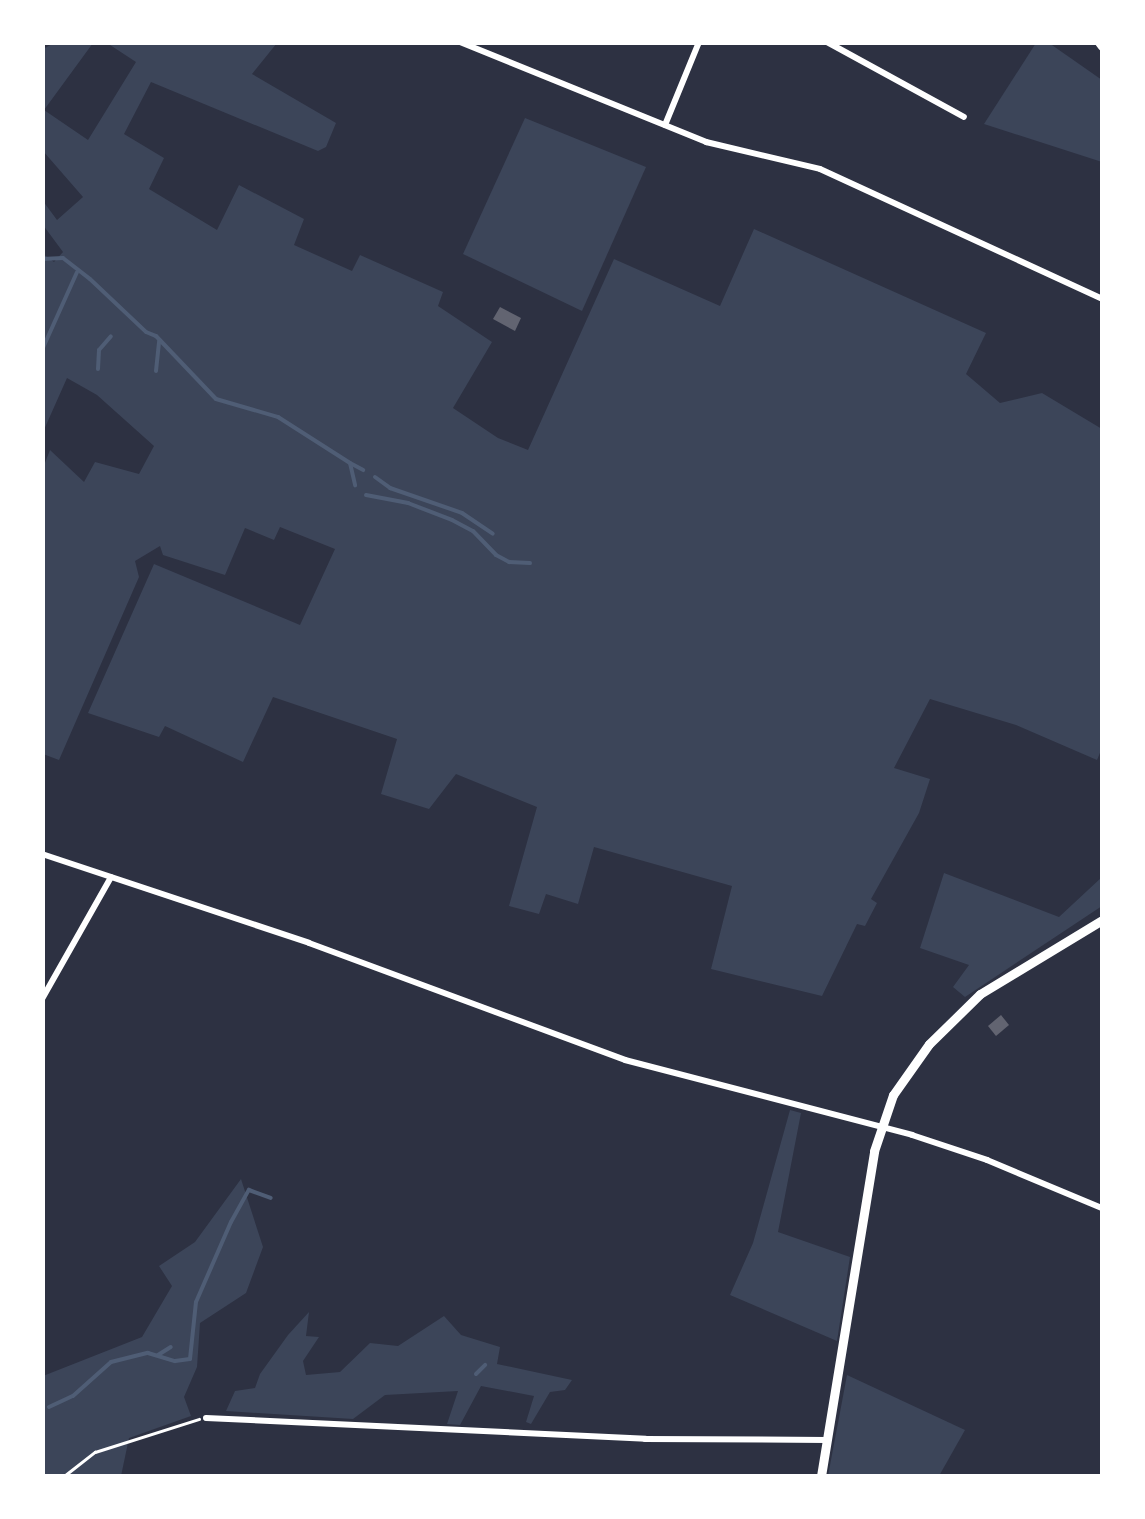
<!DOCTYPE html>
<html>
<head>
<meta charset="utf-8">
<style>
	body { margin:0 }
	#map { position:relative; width:1145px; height:1519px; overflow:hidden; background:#2d3142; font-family:Barlow,sans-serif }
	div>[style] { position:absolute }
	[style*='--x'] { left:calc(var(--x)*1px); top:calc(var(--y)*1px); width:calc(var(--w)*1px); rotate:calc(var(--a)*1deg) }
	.green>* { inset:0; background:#3c4559 }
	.stream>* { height:4px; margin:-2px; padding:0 2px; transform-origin:2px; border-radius:2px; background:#4f5d75 }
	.building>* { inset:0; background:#626471 }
	.path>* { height:2.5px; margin:-1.25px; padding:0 1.25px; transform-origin:1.25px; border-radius:1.25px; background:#fff }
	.minor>* { height:6px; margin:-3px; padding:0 3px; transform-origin:3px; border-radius:3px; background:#fff }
	.secondary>* { height:9px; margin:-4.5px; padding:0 4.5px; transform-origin:4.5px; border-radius:4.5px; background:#fff }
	span { translate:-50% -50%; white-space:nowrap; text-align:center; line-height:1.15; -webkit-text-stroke:8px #fff; paint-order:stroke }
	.frame { position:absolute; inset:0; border:45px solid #fff; pointer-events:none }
</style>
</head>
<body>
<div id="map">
	<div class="green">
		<i style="clip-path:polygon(56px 42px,93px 43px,44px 110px,88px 140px,136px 62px,107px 43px,277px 43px,252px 74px,336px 123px,326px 147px,318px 151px,151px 82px,124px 134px,164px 158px,149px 189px,217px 230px,239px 185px,304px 219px,294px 245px,352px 271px,360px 255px,443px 292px,438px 306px,492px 342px,453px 408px,498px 438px,528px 450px,614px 259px,720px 306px,754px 229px,986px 333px,966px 374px,1000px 403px,1042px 393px,1102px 429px,1102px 748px,1097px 760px,1016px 725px,930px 699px,894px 768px,930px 779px,919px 813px,871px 899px,877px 903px,865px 926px,857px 924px,822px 996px,711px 969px,732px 886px,594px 847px,578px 904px,546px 894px,539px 914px,509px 906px,537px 807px,456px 774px,429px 809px,381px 794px,397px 739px,273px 697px,243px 762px,165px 726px,159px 737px,88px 713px,154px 564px,300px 625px,335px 549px,280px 527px,274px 540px,245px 528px,225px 575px,163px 555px,160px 546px,135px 561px,139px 577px,59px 760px,43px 754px,43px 468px,50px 450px,84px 482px,95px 462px,139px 474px,154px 446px,97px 395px,67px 378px,43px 432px,43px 254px,54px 262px,63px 252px,43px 225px,43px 201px,57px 220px,83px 197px,43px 151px,43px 49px)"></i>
		<i style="clip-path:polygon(1036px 43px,1049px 43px,1102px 80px,1102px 162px,984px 124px)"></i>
		<i style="clip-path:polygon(525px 118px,646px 167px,582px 311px,463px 254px)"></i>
		<i style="clip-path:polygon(944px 873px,1059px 917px,1102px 877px,1102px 906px,965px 997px,953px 987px,969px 965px,920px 948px)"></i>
		<i style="clip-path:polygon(790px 1110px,801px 1113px,778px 1232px,850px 1257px,837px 1341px,730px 1295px,753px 1243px)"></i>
		<i style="clip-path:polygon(241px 1179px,263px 1247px,246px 1293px,200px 1323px,197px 1367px,184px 1397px,191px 1416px,129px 1438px,121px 1476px,43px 1476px,43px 1376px,142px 1337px,172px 1286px,159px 1266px,195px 1242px)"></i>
		<i style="clip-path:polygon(309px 1312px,306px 1336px,319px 1337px,303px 1361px,306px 1375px,340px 1372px,370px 1343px,398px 1346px,444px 1316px,461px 1335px,500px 1347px,497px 1364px,572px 1380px,565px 1390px,550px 1392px,531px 1424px,526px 1422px,534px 1396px,481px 1386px,460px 1425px,447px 1424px,458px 1391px,385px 1395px,353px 1419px,226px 1411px,235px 1391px,255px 1388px,260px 1374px,288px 1335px)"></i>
		<i style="clip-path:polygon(847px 1375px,965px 1430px,939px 1476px,828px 1476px)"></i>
	</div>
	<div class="stream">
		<i style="--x:42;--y:259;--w:21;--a:-3"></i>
		<i style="--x:63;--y:258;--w:34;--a:38"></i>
		<i style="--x:90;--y:279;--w:77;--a:43.4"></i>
		<i style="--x:146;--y:332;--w:11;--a:22"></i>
		<i style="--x:156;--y:336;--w:87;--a:46.4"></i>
		<i style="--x:216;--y:399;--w:65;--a:16.2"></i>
		<i style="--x:278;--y:417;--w:85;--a:32.6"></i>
		<i style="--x:350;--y:463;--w:23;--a:77"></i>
		<i style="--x:42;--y:350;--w:85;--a:-65.8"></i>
		<i style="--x:98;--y:369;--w:19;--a:-87"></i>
		<i style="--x:99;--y:350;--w:18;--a:-49"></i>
		<i style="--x:156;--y:371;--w:30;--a:-84"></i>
		<i style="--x:350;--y:463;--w:15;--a:28"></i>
		<i style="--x:375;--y:477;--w:19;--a:36"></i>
		<i style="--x:390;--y:488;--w:76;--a:19.1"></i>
		<i style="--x:462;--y:513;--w:37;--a:34"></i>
		<i style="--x:366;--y:495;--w:43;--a:10.8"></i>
		<i style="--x:408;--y:503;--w:47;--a:21.1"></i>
		<i style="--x:452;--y:520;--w:24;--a:28"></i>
		<i style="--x:473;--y:531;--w:33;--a:46"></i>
		<i style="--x:496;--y:555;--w:15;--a:28"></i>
		<i style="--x:509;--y:562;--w:21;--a:3"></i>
		<i style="--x:158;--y:1355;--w:15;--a:-32"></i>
		<i style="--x:476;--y:1374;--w:13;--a:-45"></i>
		<i style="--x:49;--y:1407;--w:26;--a:-25"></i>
		<i style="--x:73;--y:1396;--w:51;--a:-41.8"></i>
		<i style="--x:111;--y:1362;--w:38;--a:-14"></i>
		<i style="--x:148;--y:1353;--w:28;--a:17"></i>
		<i style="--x:175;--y:1361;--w:15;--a:-8"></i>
		<i style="--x:190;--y:1359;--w:57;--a:-84"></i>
		<i style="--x:196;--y:1302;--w:87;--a:-66.4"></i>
		<i style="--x:231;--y:1222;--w:37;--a:-61"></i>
		<i style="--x:249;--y:1190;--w:23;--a:20"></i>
	</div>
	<div class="building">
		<i style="clip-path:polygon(500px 307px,521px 318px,515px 331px,493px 319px)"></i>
		<i style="clip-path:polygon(1001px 1015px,1009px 1025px,996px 1036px,988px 1026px)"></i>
	</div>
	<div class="path">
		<i style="--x:64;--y:1476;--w:39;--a:-38"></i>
		<i style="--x:95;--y:1452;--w:109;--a:-17.6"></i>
	</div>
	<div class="minor">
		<i style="--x:460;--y:42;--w:266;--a:22.1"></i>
		<i style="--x:706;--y:142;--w:117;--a:13.3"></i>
		<i style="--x:820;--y:169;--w:311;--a:24.7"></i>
		<i style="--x:827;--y:42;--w:156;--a:28.7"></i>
		<i style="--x:665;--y:125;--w:90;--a:-67.7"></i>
		<i style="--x:42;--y:854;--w:281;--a:18.4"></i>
		<i style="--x:309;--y:943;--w:337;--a:20.3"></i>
		<i style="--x:625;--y:1060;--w:297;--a:14.6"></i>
		<i style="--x:912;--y:1135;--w:79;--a:18.4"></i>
		<i style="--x:987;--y:1160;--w:125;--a:22.7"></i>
		<i style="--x:42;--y:999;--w:140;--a:-60.5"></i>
		<i style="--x:206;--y:1418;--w:440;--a:2.7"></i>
		<i style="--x:645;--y:1439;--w:182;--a:0.3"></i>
	</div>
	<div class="secondary">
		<i style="--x:1099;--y:42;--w:5;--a:53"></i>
		<i style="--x:821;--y:1476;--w:329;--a:-80.7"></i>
		<i style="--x:874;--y:1151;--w:59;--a:-71.3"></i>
		<i style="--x:893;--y:1095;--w:62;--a:-54.8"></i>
		<i style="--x:929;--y:1044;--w:71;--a:-44.4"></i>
		<i style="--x:980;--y:994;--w:143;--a:-31.2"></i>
	</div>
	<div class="frame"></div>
</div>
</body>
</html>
